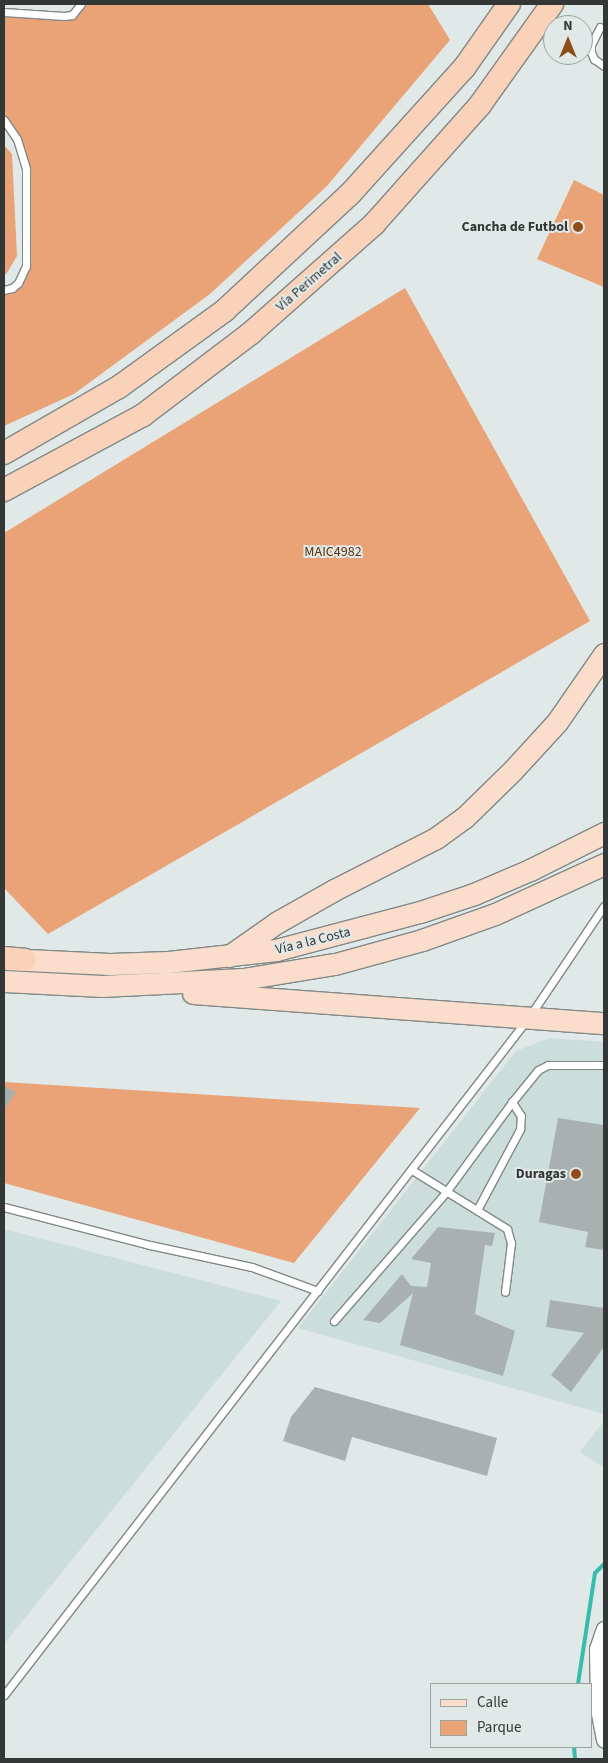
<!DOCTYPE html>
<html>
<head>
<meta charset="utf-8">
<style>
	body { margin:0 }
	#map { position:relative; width:608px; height:1763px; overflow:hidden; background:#e0e9e7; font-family:"Source Sans 3",sans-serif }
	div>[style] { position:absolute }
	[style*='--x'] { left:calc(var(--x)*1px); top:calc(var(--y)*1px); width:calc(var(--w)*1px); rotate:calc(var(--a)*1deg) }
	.built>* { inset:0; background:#ccdedb }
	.green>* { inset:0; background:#e9a377 }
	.stream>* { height:4px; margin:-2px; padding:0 2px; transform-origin:2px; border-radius:2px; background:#38bcac }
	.building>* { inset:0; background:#a9b1b0 }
	.roads { filter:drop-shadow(1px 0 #808987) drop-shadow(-1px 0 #808987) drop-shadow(0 1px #808987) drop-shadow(0 -1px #808987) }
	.service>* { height:7px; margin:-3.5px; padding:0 3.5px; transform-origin:3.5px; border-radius:3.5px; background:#fff }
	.minor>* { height:14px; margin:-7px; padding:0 7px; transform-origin:7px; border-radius:7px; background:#fff }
	.primary>* { height:21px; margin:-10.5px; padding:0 10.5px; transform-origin:10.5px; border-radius:10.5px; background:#fbddcb }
	.trunk>* { height:22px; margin:-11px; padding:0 11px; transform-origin:11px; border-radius:11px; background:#fad2ba }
	.dots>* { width:14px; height:14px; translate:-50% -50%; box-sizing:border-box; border:2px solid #e0e9e7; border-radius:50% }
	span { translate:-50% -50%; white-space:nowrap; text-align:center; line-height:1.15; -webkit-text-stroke:4px #e0e9e7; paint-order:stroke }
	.poi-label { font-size:14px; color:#333736; font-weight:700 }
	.right { translate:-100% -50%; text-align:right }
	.street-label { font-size:14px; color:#333736 }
	.park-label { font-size:14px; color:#64320b }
	.frame { position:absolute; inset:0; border:5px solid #333736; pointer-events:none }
	.legend { position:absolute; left:430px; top:1683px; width:162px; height:65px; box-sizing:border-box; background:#e0e9e7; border:1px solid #9ba2a0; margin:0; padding:6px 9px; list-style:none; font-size:15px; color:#333736 }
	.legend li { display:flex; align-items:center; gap:10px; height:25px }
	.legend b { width:25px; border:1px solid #9ba2a0 }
	.north { position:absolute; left:543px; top:15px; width:50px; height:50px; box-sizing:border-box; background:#e0e9e7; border:1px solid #9ba2a0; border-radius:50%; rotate:0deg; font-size:14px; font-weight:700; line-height:20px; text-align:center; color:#333736 }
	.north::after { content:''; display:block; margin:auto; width:18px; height:22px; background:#8f4d1c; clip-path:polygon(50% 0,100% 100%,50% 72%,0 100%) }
</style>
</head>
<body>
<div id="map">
	<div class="built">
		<i style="clip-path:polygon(549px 1038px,604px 1042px,604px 1414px,298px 1328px,516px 1051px)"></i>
		<i style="clip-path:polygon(4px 1229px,281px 1301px,4px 1644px)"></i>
		<i style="clip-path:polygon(604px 1421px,604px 1468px,580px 1452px)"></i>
	</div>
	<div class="green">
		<i style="clip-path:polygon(80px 4px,428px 4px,450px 40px,327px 186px,210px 294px,74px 394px,4px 426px,4px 291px,19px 279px,26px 260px,25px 150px,4px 118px,4px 14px,64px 18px)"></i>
		<i style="clip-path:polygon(4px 145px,12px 154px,17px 256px,7px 273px,4px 275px)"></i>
		<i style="clip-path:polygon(574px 180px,604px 195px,604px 287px,537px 259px)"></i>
		<i style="clip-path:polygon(405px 288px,590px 621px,48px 934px,4px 888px,4px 533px)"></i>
		<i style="clip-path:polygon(4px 1082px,420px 1108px,294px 1263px,4px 1183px)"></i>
	</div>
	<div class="stream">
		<i style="--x:578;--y:1684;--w:112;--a:-81.3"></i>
		<i style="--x:595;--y:1573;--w:13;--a:-45"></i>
		<i style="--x:574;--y:1747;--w:12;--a:85"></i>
	</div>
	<div class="building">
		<i style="clip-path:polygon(4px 1086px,16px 1092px,4px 1110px)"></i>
		<i style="clip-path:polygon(558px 1118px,604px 1125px,604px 1250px,585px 1247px,588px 1232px,539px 1222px)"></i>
		<i style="clip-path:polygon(438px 1227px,495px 1233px,492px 1246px,485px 1245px,475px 1314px,515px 1331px,503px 1376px,400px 1345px,413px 1293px,380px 1323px,363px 1320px,402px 1274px,411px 1286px,427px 1287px,431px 1263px,411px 1259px)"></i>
		<i style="clip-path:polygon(550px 1300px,604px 1308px,604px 1347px,571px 1392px,551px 1375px,584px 1333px,546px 1327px)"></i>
		<i style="clip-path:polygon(315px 1387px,497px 1438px,487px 1476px,352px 1437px,345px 1461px,283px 1441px,291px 1417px)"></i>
	</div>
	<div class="roads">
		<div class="service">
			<i style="--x:4;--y:12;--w:60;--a:3.8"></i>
			<i style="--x:64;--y:16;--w:8;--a:-7"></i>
			<i style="--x:72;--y:15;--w:14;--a:-51"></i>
			<i style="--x:600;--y:27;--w:20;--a:117"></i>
			<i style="--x:591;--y:45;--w:7;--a:90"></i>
			<i style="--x:591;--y:52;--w:8;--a:67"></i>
			<i style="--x:594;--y:59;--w:12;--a:35"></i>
			<i style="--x:4;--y:120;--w:23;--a:56"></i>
			<i style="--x:17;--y:139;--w:31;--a:73"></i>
			<i style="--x:26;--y:169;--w:97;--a:90"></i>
			<i style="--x:26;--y:266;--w:19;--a:115"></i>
			<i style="--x:18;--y:283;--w:8;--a:140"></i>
			<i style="--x:12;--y:288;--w:8;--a:166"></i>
			<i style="--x:412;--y:1170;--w:112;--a:31.8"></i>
			<i style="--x:507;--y:1229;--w:15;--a:74"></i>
			<i style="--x:511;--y:1243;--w:49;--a:97"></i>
			<i style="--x:4;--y:1207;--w:151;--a:14.6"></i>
			<i style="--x:150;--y:1245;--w:104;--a:12.2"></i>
			<i style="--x:252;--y:1267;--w:70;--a:20"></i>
			<i style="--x:477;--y:1210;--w:92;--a:-62"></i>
			<i style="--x:520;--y:1129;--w:13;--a:-86"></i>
			<i style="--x:521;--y:1116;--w:17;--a:-123"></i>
			<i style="--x:334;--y:1321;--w:171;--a:-49"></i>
			<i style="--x:446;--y:1192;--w:112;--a:-53.7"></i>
			<i style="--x:512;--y:1102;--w:41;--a:-50.9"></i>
			<i style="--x:538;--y:1070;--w:11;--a:-27"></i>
			<i style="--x:548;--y:1065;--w:56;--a:0"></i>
			<i style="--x:4;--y:1695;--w:858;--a:-52.25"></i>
			<i style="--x:529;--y:1017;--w:134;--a:-56"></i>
		</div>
		<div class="minor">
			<i style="--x:604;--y:1629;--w:21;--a:109"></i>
			<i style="--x:597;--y:1649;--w:60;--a:89"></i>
			<i style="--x:598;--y:1709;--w:32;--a:79"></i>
		</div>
		<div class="primary">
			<i style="--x:229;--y:956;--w:57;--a:-35.1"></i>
			<i style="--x:276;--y:923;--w:67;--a:-29.6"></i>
			<i style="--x:334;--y:890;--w:114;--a:-27"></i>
			<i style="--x:436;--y:838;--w:34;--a:-36"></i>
			<i style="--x:464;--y:818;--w:69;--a:-44.4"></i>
			<i style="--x:513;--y:770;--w:65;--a:-47.5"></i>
			<i style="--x:557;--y:722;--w:83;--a:-55.3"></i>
			<i style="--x:7;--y:959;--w:103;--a:2.8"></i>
			<i style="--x:110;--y:964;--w:58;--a:-2"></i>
			<i style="--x:168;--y:962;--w:109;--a:-6.3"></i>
			<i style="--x:276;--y:950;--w:149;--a:-14.8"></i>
			<i style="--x:420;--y:912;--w:57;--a:-18.4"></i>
			<i style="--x:474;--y:894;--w:61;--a:-23.2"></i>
			<i style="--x:530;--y:870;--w:83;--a:-26.6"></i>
			<i style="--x:4;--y:981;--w:98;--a:2.9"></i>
			<i style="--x:102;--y:986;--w:141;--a:-2.8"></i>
			<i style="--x:243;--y:979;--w:93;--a:-9.3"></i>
			<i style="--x:335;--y:964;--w:90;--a:-15.4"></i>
			<i style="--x:422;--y:940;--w:77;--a:-19.6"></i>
			<i style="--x:495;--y:914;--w:120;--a:-24.6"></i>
			<i style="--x:193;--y:993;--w:412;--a:4.2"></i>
		</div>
		<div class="trunk">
			<i style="--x:4;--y:453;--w:133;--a:-29.9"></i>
			<i style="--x:119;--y:387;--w:130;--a:-35.9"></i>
			<i style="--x:224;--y:311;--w:172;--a:-42.9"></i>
			<i style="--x:350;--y:194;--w:170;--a:-47.9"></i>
			<i style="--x:464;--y:68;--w:78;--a:-54.9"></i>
			<i style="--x:4;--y:490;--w:158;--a:-28.3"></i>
			<i style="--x:143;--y:415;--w:136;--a:-37.2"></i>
			<i style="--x:251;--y:333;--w:164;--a:-41.5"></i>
			<i style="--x:374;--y:224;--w:159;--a:-48.3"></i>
			<i style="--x:480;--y:105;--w:124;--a:-54.5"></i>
			<i style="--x:4;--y:958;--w:21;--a:5"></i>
		</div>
	</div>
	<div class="dots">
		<i style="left:578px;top:227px;background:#8f4d1c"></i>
		<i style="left:576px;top:1174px;background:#8f4d1c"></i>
	</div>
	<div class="poi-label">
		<span class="right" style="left:568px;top:227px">Cancha de Futbol</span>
		<span class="right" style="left:566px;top:1174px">Duragas</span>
	</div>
	<div class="street-label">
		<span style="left:309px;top:282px;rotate:-41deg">Vía Perimetral</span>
		<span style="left:313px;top:941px;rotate:-14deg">Vía a la Costa</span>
	</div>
	<div class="park-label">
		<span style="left:333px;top:552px">MAIC4982</span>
	</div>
	<div class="frame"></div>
	<ul class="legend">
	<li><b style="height:6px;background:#fbddcb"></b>Calle</li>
	<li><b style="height:14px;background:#e9a377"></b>Parque</li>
	</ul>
	<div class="north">N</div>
</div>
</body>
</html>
